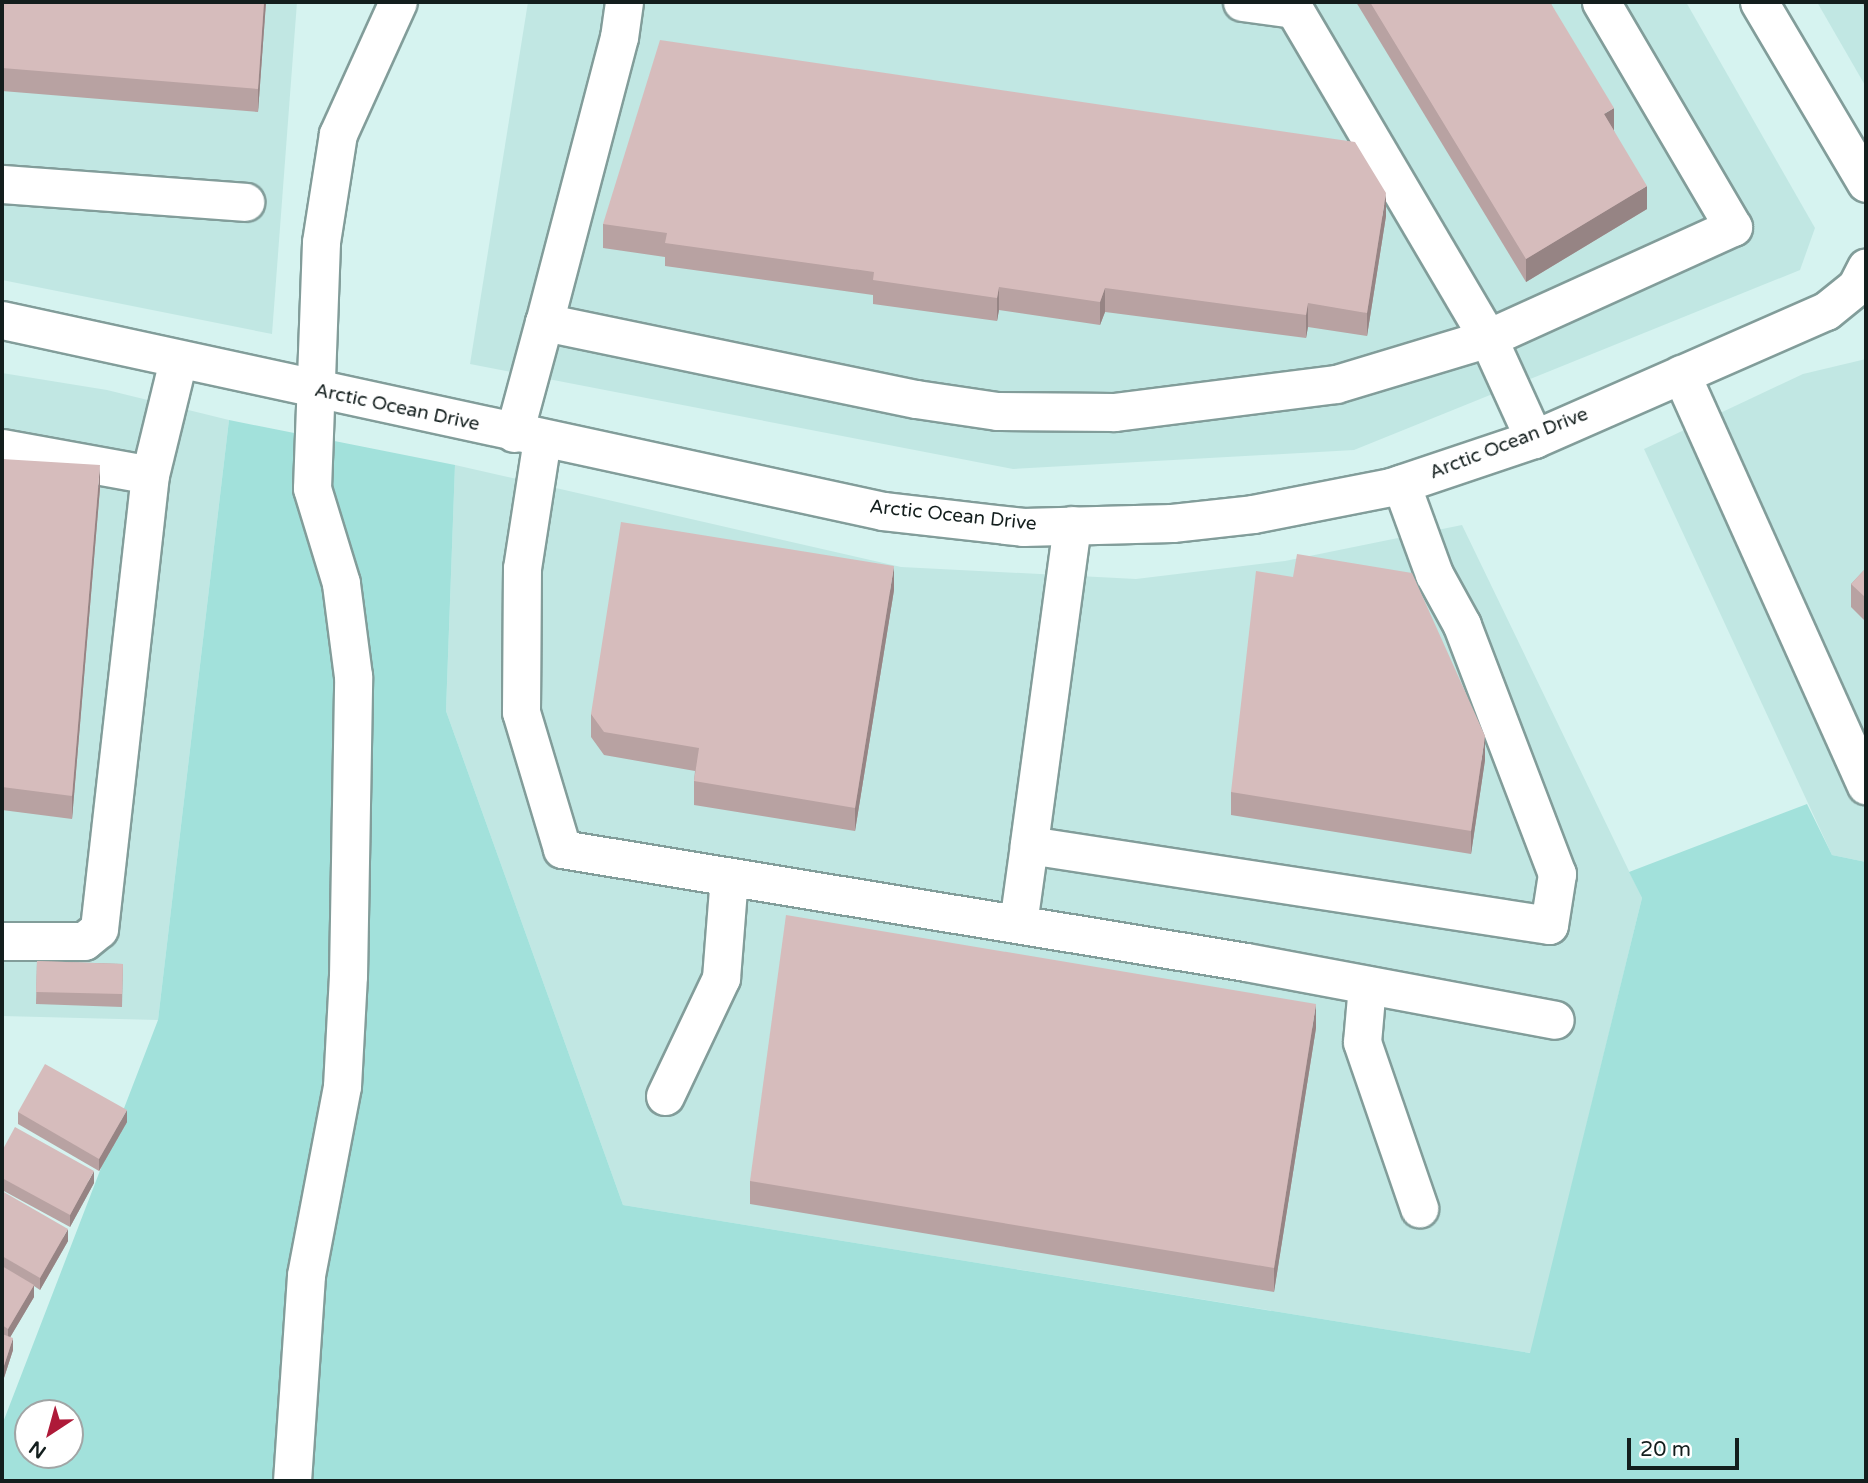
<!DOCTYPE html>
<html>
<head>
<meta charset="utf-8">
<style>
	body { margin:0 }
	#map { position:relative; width:1868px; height:1483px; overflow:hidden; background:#d6f3f0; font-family:"Varela Round",sans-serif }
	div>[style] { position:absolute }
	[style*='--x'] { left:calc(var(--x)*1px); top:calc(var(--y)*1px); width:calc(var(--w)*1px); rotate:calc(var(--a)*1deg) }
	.built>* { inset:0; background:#c1e7e3 }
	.green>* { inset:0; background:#a2e1db }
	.roads { filter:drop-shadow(2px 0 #829d9a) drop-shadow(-2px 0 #829d9a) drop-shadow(0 2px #829d9a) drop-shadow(0 -2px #829d9a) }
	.minor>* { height:37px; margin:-18.5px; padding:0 18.5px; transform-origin:18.5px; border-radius:18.5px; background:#fff }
	.wall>* { inset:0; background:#b8a2a2 }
	.shaded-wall>* { inset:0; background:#968484 }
	.building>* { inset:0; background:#d6bcbc }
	span { translate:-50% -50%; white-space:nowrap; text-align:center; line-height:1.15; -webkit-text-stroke:6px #fff; paint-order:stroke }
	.street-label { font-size:19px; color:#131e1d }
	.frame { position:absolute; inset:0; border:4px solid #131e1d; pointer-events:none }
	.north { position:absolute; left:14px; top:1399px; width:70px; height:70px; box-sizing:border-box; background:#fff; border:2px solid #a1a5a5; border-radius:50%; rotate:216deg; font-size:19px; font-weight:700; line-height:28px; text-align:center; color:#131e1d }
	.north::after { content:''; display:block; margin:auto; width:24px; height:32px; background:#ae1a39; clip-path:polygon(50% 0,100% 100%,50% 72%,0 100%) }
	.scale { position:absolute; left:1627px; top:1438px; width:112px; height:32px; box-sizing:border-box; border:4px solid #131e1d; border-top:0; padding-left:9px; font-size:21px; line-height:24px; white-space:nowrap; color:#131e1d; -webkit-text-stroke:5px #fff; paint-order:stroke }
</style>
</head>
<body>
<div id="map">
	<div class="built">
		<i style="clip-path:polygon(2px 2px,297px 2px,272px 334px,2px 280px)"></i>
		<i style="clip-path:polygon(528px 2px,1686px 2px,1815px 228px,1800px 270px,1354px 450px,1013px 469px,470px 364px)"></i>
		<i style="clip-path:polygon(1817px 2px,1866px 2px,1866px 87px)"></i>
		<i style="clip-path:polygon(1866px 359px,1866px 862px,1832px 855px,1644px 449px,1803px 374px)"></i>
		<i style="clip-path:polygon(2px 373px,107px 390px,229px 420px,158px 1020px,2px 1016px)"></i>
		<i style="clip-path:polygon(455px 465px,901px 567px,1136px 579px,1285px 561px,1462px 525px,1642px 898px,1531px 1353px,623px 1205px,446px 711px)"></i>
	</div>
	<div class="green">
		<i style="clip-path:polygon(evenodd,229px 420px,455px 465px,446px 711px,623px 1205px,1530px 1353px,1642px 898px,1629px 872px,1807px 804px,1832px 855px,1866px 862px,1866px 1481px,2px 1481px,2px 1425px,158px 1020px,229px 420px,28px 1413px,70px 1413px,70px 1455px,28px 1455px,28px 1413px)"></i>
	</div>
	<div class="roads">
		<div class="minor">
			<i style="--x:624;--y:2;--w:35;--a:98"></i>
			<i style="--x:619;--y:37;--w:295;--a:104.7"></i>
			<i style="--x:544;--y:322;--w:380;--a:11.7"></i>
			<i style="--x:916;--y:399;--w:82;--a:8.4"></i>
			<i style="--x:997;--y:411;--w:117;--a:0.5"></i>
			<i style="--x:1114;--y:412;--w:224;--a:-7.2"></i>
			<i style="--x:1336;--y:384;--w:159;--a:-16.8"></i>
			<i style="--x:1488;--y:338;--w:269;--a:-24.4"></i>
			<i style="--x:1733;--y:227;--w:261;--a:-120.4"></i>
			<i style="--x:1242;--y:2;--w:52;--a:7.7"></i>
			<i style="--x:1294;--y:9;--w:382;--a:59.5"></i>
			<i style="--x:1488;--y:338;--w:111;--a:65.5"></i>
			<i style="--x:1759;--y:2;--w:210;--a:59.4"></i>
			<i style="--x:2;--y:184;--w:244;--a:4.2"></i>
			<i style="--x:2;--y:320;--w:901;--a:12.23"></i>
			<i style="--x:883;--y:511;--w:141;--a:6.5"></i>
			<i style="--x:1023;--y:527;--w:149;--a:-1.5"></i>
			<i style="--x:1172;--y:523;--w:81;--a:-6.3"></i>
			<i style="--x:1253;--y:514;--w:141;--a:-11.1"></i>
			<i style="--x:1391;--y:487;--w:151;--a:-18.6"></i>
			<i style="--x:1534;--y:439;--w:319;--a:-23.7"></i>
			<i style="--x:1826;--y:311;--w:38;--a:-39"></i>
			<i style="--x:1856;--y:287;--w:22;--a:-63"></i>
			<i style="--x:1681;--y:374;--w:451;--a:65.8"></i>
			<i style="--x:514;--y:433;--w:115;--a:-74.9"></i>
			<i style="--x:542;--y:439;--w:131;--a:98.8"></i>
			<i style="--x:522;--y:568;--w:144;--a:90.4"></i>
			<i style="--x:521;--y:712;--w:143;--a:73.3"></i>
			<i style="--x:562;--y:849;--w:693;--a:9.38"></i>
			<i style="--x:1246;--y:962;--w:314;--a:10.6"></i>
			<i style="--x:2;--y:448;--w:150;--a:10.3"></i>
			<i style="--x:1072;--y:525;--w:323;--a:97.7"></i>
			<i style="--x:1029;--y:845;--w:526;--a:8.75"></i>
			<i style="--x:1549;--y:925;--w:52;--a:-81.1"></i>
			<i style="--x:1557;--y:874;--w:267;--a:-110.9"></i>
			<i style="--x:1462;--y:625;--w:58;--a:-118.8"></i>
			<i style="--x:1434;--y:574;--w:96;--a:-110.1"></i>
			<i style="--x:1018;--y:924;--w:80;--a:-82.1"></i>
			<i style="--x:2;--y:941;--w:82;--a:0"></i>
			<i style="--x:84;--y:941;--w:19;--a:-39"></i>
			<i style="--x:99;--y:929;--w:457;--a:-83.6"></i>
			<i style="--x:150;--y:475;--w:118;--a:-76.3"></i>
			<i style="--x:1367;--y:985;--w:57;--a:95"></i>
			<i style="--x:1362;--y:1042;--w:176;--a:71"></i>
			<i style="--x:665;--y:1096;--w:131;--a:-64.6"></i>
			<i style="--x:721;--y:978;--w:101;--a:-85.5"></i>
			<i style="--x:292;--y:1481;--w:206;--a:-86.1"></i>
			<i style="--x:306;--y:1275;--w:192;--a:-79.2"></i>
			<i style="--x:342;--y:1086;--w:110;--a:-86.9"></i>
			<i style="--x:348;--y:976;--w:300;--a:-89"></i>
			<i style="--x:353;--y:676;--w:94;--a:-97.4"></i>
			<i style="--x:341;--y:583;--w:99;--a:-107"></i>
			<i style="--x:312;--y:488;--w:246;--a:-87.9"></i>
			<i style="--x:321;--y:242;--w:109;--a:-81.1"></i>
			<i style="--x:338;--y:134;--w:145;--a:-65.6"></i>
		</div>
	</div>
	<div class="wall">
		<i style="clip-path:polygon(2px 2px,266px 2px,258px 112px,2px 91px)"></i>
		<i style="clip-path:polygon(1356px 2px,1550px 2px,1614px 131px,1647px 209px,1526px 282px)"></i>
		<i style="clip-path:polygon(1863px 2px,1866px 2px,1866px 15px)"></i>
		<i style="clip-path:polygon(1386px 216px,1367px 336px,1308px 327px,1306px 338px,1105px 312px,1100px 325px,999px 310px,997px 321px,873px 304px,873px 295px,665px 266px,665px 257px,603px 248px,603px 224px)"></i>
		<i style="clip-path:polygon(2px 459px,100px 488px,72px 819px,2px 810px)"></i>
		<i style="clip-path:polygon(1866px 568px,1866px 622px,1851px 607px,1851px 584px)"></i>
		<i style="clip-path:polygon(894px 590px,855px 831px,694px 805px,694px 781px,695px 771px,604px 755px,591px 737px,591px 714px)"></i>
		<i style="clip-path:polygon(1485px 760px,1471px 854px,1231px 815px,1231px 792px)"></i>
		<i style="clip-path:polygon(37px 961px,123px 964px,122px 1007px,36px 1004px)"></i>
		<i style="clip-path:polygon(1316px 1028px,1274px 1292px,750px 1204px,750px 1181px)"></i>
		<i style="clip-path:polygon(18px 1112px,127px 1122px,99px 1171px,18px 1124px)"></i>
		<i style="clip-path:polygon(2px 1151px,94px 1183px,70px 1227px,2px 1190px)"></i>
		<i style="clip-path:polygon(2px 1191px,68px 1241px,40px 1290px,34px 1286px,34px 1297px,10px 1337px,13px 1350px,2px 1384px)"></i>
	</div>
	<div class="shaded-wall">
		<i style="clip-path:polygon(264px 2px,266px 2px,258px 112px,258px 89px)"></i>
		<i style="clip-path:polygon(1614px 108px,1614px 131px,1604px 114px)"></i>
		<i style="clip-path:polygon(1647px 186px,1647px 209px,1526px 282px,1526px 259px)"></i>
		<i style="clip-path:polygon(1386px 193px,1386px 216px,1367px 336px,1367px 313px)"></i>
		<i style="clip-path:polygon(999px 287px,999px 310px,997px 321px,997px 298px)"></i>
		<i style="clip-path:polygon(1105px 288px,1105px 312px,1100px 325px,1100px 302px)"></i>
		<i style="clip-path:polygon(1308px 303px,1308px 327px,1306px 338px,1306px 315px)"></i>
		<i style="clip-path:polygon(100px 465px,100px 488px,72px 819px,72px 796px)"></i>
		<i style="clip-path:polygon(894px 566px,894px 590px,855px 831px,855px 808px)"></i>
		<i style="clip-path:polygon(1485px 736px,1485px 760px,1471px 854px,1471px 831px)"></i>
		<i style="clip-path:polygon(1316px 1004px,1316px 1028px,1274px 1292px,1274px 1268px)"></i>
		<i style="clip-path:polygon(127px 1110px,127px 1122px,99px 1171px,99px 1159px)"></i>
		<i style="clip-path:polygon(94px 1171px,94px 1183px,70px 1227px,70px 1215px)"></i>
		<i style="clip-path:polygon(68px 1229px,68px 1241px,40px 1290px,40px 1278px)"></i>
		<i style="clip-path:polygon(34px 1285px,34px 1297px,8px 1341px,8px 1329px)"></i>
		<i style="clip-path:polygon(13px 1338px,13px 1350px,2px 1384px,2px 1372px)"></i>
	</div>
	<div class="building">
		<i style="clip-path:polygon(2px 2px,264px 2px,258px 89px,2px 68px)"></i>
		<i style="clip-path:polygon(1370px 2px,1550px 2px,1614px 108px,1604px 114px,1647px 186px,1526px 259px)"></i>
		<i style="clip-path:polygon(660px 40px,1355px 142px,1386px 193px,1367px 313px,1308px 303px,1306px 315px,1105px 288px,1100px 302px,999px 287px,997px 298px,873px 280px,874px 272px,665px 243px,667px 233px,603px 224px)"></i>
		<i style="clip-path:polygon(2px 459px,100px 465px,72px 796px,2px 787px)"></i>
		<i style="clip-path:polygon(621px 522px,894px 566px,855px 808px,694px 781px,699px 748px,604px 732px,591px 714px)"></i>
		<i style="clip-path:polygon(1297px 554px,1412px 573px,1485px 736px,1471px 831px,1231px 792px,1256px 571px,1293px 577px)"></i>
		<i style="clip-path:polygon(1866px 568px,1866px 598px,1851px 584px)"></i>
		<i style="clip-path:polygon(786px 915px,1316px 1004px,1274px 1268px,750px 1181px)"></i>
		<i style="clip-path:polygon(37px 961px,123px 964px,122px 994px,36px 992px)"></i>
		<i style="clip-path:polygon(45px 1064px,127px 1110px,99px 1159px,18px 1112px)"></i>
		<i style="clip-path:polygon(15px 1127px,94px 1171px,70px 1215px,2px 1178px,2px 1151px)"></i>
		<i style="clip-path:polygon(2px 1191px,68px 1229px,40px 1278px,2px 1256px)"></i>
		<i style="clip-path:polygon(2px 1266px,34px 1285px,8px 1329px,2px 1325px)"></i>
		<i style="clip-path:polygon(2px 1334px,13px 1338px,2px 1372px)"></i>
	</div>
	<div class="street-label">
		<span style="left:397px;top:408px;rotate:12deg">Arctic Ocean Drive</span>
		<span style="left:1509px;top:444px;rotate:-21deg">Arctic Ocean Drive</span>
		<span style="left:953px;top:516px;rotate:6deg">Arctic Ocean Drive</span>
	</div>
	<div class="frame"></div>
	<div class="north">N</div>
	<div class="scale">20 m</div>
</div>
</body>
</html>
